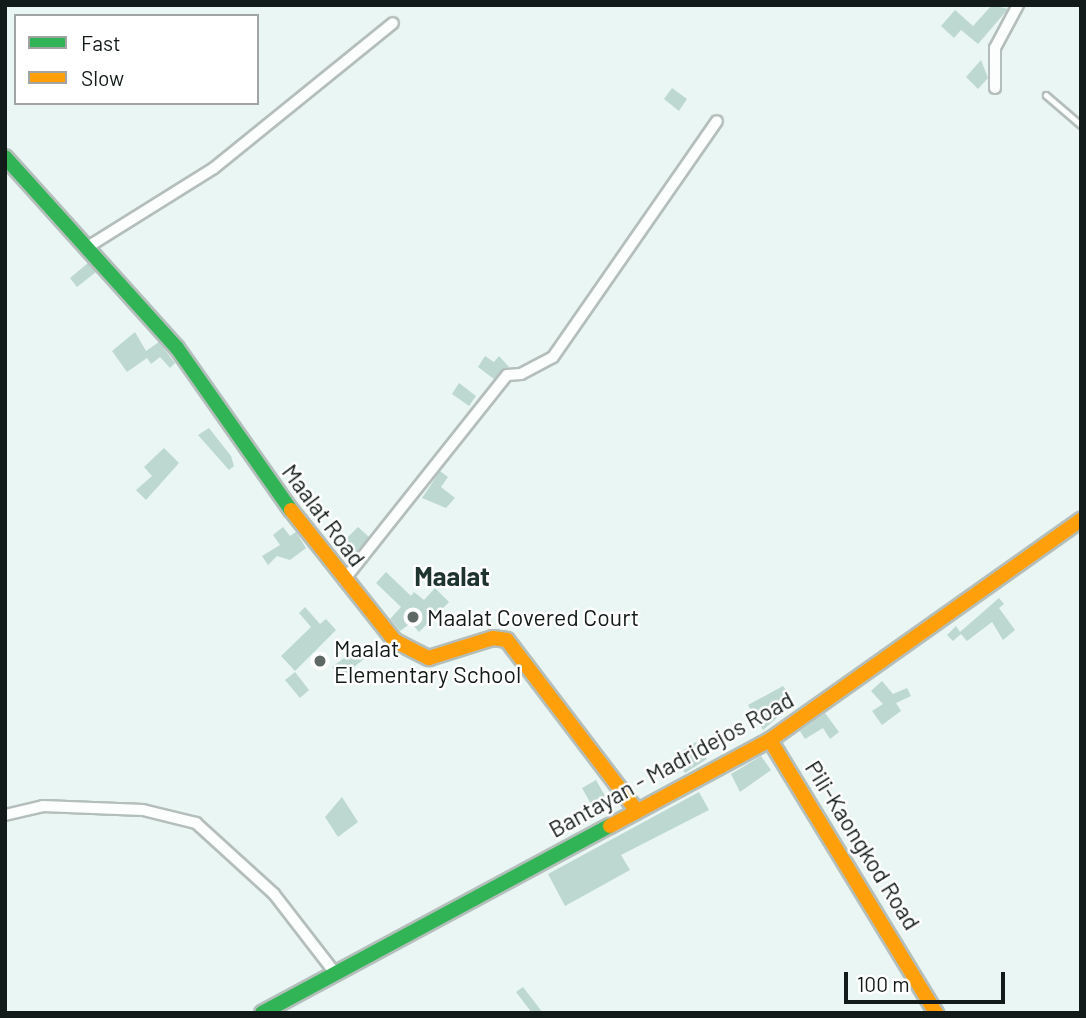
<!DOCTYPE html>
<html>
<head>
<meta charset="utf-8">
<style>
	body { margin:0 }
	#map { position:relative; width:1086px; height:1018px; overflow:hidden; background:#eaf6f3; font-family:Barlow,sans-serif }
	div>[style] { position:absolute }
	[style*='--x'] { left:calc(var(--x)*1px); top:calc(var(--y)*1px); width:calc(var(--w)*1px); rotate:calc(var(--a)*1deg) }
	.building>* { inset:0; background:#bdd8d1 }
	.roads { filter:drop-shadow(2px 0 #b4bebb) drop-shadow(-2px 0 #b4bebb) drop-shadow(0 2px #b4bebb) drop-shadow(0 -2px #b4bebb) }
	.lane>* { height:4.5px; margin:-2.25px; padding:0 2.25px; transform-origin:2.25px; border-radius:2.25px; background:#fcfefd }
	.street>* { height:10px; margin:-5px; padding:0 5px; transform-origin:5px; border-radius:5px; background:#fcfefd }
	.fast>* { height:14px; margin:-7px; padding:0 7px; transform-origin:7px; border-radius:7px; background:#30b455 }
	.slow>* { height:14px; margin:-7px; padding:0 7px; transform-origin:7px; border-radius:7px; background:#ff9f0a }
	.dots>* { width:19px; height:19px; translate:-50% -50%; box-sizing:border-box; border:4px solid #fff; border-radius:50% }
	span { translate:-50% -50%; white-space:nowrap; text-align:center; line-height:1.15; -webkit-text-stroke:5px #fff; paint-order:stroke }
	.street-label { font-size:23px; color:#121b19 }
	.poi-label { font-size:23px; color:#121b19 }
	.left { translate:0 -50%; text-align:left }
	.quarter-label { font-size:26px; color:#20342f; font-weight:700 }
	.frame { position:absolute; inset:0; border:7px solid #121b19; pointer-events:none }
	.legend { position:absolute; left:14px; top:14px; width:245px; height:91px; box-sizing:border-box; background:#fff; border:2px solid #a0a4a3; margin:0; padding:9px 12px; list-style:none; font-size:21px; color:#121b19 }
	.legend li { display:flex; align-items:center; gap:14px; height:35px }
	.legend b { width:35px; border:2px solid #a0a4a3 }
	.scale { position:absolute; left:844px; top:972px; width:161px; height:32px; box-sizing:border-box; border:4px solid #121b19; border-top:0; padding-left:9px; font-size:21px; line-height:24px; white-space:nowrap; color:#121b19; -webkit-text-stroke:5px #fff; paint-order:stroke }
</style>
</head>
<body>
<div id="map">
	<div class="building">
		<i style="clip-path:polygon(992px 5px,1008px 9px,978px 44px,961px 30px,954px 38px,941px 26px,955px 10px,973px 26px)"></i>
		<i style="clip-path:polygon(981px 60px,988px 78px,978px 89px,966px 77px)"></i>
		<i style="clip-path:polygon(672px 88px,687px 99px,679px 111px,664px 99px)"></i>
		<i style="clip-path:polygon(88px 263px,96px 272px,77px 287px,70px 278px)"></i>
		<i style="clip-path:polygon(135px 332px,146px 351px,159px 342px,175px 363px,170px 368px,160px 357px,151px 364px,147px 358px,127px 372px,112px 351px)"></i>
		<i style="clip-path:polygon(485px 356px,494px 362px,499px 356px,509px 367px,494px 379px,478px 367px)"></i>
		<i style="clip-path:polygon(459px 383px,476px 396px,469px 406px,452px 394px)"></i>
		<i style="clip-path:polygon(209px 428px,231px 456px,234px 466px,229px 470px,198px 435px)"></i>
		<i style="clip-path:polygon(164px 448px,179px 463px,146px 500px,136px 490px,152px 476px,144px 467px)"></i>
		<i style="clip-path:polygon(440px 471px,448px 477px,441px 487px,455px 498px,446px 508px,422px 498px)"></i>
		<i style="clip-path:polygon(283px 527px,290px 536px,296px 532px,306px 548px,290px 560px,277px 556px,268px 565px,262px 556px,280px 545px,273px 535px)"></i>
		<i style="clip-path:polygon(358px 527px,369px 537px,354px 555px,342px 543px)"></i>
		<i style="clip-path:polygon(386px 572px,411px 596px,414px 592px,424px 600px,435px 588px,449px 602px,419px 632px,411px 623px,400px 631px,390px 619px,401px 607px,376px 583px)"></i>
		<i style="clip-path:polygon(999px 598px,1004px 604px,999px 608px,1015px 630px,1003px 640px,992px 622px,967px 641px,961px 634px,953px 641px,947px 635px,956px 626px,960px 632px)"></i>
		<i style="clip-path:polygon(305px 607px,320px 624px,326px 619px,336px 630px,295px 671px,281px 656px,311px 627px,299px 613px)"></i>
		<i style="clip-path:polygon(356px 649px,364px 659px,340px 678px,332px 667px)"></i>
		<i style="clip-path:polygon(295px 672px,309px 690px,300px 698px,285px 680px)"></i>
		<i style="clip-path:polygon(882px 681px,893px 694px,907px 688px,911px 696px,896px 703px,901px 711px,882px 725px,872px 711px,883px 704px,871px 691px)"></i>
		<i style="clip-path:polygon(783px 686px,795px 702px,763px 730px,748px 705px)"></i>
		<i style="clip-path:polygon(825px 713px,839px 732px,830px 739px,823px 728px,805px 739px,800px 731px)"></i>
		<i style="clip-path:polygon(696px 742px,707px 759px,685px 773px,674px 756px)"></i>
		<i style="clip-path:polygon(761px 756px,771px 770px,740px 792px,731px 774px)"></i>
		<i style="clip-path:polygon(596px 780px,605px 796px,591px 804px,582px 788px)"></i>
		<i style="clip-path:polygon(699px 792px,709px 810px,621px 855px,630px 870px,565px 906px,548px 874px)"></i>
		<i style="clip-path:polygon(342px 797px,358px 822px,338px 837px,325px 817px)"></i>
		<i style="clip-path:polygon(523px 987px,543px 1013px,532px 1013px,516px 992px)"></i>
	</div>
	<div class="roads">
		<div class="lane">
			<i style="--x:1046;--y:95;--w:46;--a:40.6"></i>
		</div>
		<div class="street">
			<i style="--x:995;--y:88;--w:40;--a:-90"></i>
			<i style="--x:995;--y:48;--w:49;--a:-61.9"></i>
			<i style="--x:86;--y:248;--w:151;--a:-32"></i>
			<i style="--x:214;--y:168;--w:230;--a:-39"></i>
			<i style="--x:344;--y:580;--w:262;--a:-51.5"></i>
			<i style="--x:507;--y:375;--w:14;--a:-4"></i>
			<i style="--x:521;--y:374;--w:36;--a:-28"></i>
			<i style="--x:553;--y:357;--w:287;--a:-55.2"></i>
			<i style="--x:5;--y:815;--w:39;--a:-13"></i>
			<i style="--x:43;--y:806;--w:100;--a:2.3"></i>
			<i style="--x:143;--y:810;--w:55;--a:13.8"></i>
			<i style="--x:196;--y:823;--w:105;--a:42.3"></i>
			<i style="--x:274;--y:894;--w:100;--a:52.3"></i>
		</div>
		<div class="fast">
			<i style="--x:5;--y:157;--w:257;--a:48"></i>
			<i style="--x:177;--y:348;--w:198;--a:54.9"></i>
			<i style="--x:262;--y:1013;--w:395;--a:-28.3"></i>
		</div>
		<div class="slow">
			<i style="--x:291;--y:510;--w:167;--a:51.6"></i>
			<i style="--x:395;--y:641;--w:38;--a:27"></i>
			<i style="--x:429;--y:658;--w:67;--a:-17.4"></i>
			<i style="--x:493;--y:638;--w:14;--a:8"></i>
			<i style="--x:507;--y:640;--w:215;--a:52.8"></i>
			<i style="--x:770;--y:740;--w:320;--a:58.7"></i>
			<i style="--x:610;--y:826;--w:182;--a:-28.3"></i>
			<i style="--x:770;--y:740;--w:381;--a:-35.3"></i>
		</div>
	</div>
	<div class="dots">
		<i style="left:413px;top:617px;background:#5e6865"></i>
		<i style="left:320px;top:661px;background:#5e6865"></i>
	</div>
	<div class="street-label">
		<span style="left:324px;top:515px;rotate:53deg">Maalat Road</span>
		<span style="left:671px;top:764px;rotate:-29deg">Bantayan - Madridejos Road</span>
		<span style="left:863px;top:845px;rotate:58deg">Pili-Kaongkod Road</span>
	</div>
	<div class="poi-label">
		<span class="left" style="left:427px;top:617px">Maalat Covered Court</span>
		<span class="left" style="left:334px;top:661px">Maalat<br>Elementary School</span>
	</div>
	<div class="quarter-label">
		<span style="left:452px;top:576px">Maalat</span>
	</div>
	<div class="frame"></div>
	<ul class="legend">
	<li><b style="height:9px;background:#30b455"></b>Fast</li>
	<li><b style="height:9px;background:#ff9f0a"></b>Slow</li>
	</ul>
	<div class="scale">100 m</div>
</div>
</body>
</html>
